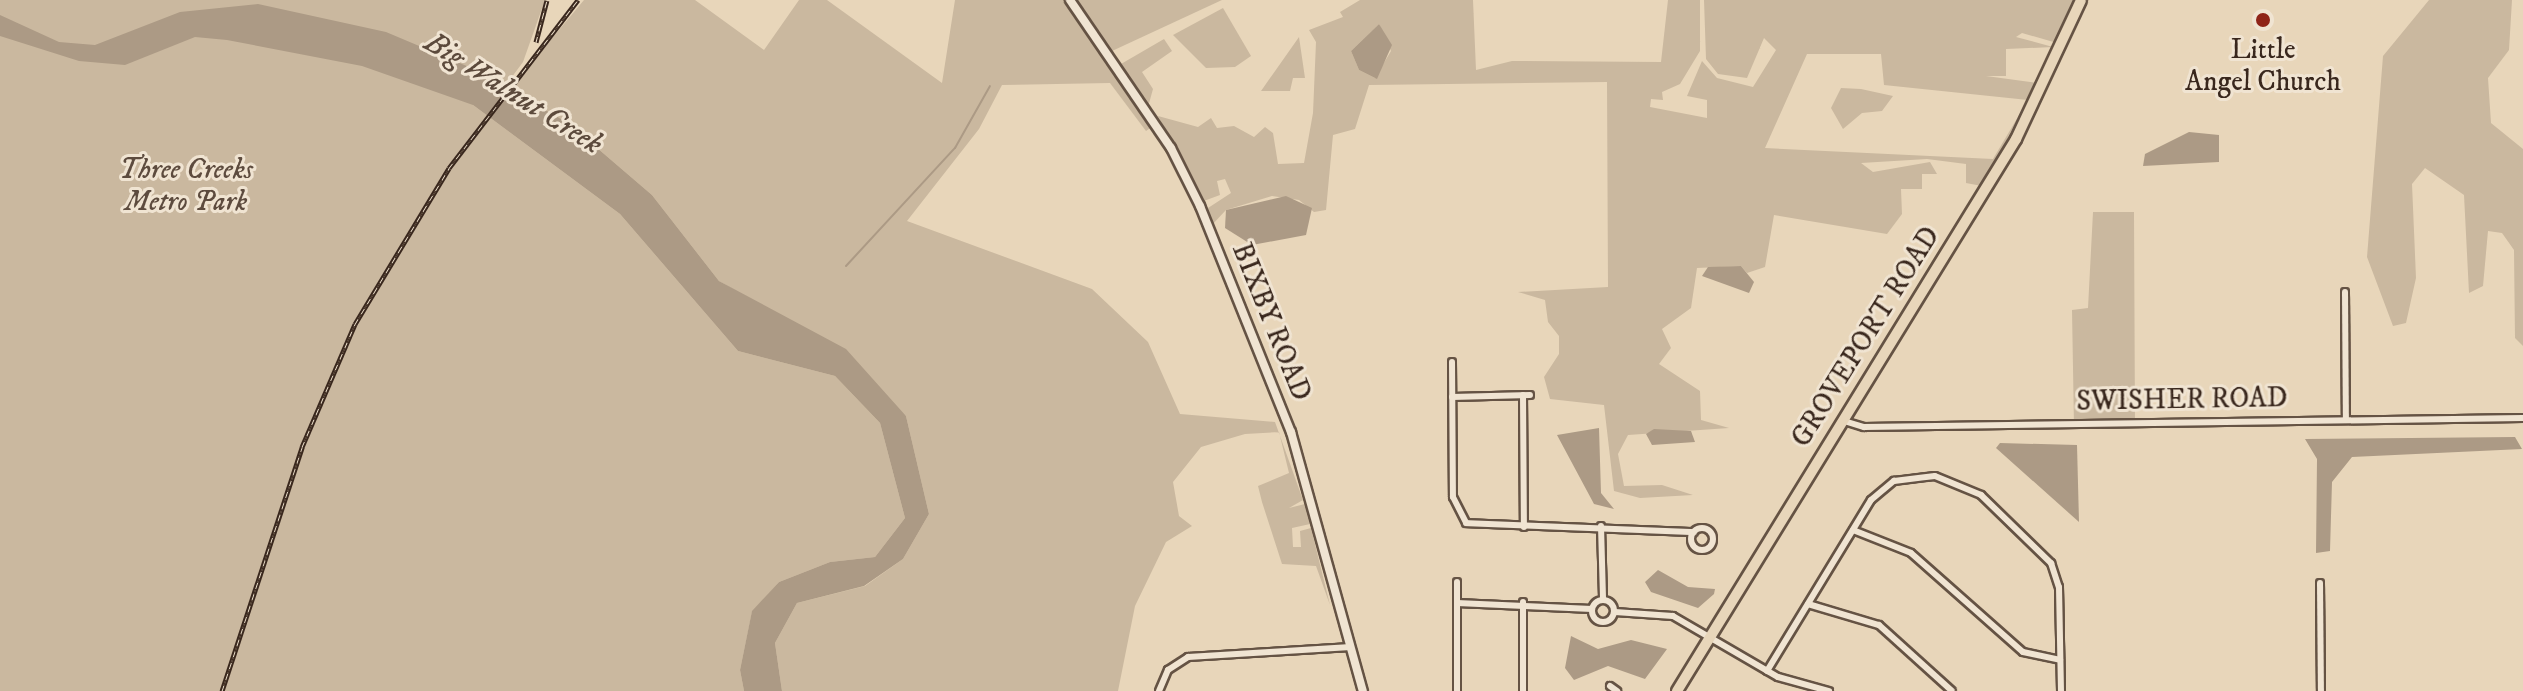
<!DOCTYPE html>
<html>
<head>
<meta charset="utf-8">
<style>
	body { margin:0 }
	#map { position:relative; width:2523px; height:691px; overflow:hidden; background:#e8d6ba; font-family:"IM FELL DW Pica",serif }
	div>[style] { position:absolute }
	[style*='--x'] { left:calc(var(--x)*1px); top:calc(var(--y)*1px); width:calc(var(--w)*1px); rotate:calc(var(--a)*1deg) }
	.green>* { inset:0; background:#cab89f }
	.water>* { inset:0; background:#ac9a85 }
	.stream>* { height:2px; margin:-1px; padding:0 1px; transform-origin:1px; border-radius:1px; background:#ac9a85 }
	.roads { filter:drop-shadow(2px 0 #655344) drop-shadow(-2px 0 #655344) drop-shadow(0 2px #655344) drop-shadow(0 -2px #655344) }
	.minor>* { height:6px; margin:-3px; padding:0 3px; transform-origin:3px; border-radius:3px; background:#f0e4d2 }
	.minor>.ring { margin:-3px; padding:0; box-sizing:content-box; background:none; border:6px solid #f0e4d2; border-radius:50% }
	.tertiary>* { height:8px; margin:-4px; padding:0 4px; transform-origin:4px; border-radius:4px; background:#f0e4d2 }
	.primary>* { height:10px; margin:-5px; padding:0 5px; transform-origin:5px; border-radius:5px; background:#e8d6ba }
	.rail>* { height:5px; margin-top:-2.5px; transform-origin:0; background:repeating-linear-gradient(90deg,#f0e4d2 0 6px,#39271d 0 12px); box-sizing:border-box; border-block:2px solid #39271d }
	.dots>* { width:22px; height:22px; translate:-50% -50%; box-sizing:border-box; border:4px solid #f0e4d2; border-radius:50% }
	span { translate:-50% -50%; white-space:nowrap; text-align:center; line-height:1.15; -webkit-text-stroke:6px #f0e4d2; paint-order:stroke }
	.poi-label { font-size:28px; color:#39271d }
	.park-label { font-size:28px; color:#5d4b3e; font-style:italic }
	.street-label { font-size:28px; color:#39271d }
	.water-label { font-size:30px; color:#5c4a3c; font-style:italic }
</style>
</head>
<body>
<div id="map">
	<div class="green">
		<i style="clip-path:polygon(0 0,545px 0,523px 62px,503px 89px,482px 75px,473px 105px,620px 214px,738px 351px,835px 376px,880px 423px,905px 518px,875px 557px,830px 562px,779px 582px,752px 612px,740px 670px,744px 691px,0 691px)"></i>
		<i style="clip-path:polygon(584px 0,695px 0,764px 50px,799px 0,827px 0,942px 83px,955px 0,1067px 0,1153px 126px,1146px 131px,1110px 83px,1002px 85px,979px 129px,907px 221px,1092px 289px,1148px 342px,1180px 414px,1275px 422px,1303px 500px,1289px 508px,1305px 504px,1310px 524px,1292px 528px,1293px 547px,1301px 547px,1300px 531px,1311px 528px,1330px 605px,1316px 566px,1282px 564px,1262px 502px,1258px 486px,1289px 473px,1279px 432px,1245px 434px,1201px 447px,1173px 482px,1179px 516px,1192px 526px,1166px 542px,1135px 606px,1118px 691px,782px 691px,775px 643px,797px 603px,865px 586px,903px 559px,929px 514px,906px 416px,772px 312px,719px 281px,652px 195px,568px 123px,507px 92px)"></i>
		<i style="clip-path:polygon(1073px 0,1222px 0,1112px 51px)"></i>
		<i style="clip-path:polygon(evenodd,1360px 0,1473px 0,1476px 70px,1512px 61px,1661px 62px,1668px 0,1700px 0,1700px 51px,1680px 84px,1662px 92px,1663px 100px,1651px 99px,1650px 107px,1707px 118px,1707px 100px,1687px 96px,1702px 61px,1717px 78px,1753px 87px,1776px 50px,1764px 38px,1747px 78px,1718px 74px,1706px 59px,1704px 0,2077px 0,2057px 43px,2022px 33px,2016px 37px,2053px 47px,2006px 49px,2006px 76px,1986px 76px,2037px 83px,1982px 186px,1966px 183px,1966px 164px,1927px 159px,1861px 163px,1873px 172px,1930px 162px,1937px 174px,1922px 174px,1922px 189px,1901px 189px,1902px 214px,1887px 234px,1774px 215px,1765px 267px,1747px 273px,1741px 266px,1697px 268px,1691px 308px,1662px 329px,1671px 348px,1659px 364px,1700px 391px,1701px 420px,1729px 428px,1628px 435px,1618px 454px,1624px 486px,1662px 485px,1693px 495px,1640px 498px,1614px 491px,1604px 405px,1550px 399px,1544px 377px,1559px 354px,1559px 336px,1548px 322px,1545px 300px,1518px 292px,1608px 287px,1607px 82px,1369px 85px,1355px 129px,1333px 135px,1326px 210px,1314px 212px,1299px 200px,1272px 196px,1226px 210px,1211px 226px,1208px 208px,1231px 193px,1225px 179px,1217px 181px,1220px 195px,1201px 202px,1158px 116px,1198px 127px,1211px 118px,1217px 128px,1234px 126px,1254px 137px,1265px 127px,1273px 133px,1278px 164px,1304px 163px,1313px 113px,1316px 42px,1309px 30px,1343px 17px,1340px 12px,1360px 0,1379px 24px,1391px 51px,1375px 78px,1359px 70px,1351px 51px,1379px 24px,1360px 0,1807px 54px,1881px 54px,1884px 85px,2028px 100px,1993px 159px,1765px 148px,1807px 54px)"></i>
		<i style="clip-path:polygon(2429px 0,2512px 0,2509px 50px,2488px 78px,2491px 123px,2523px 149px,2523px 346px,2515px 338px,2514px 250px,2502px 233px,2488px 231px,2483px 286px,2469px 293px,2464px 195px,2425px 168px,2412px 184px,2416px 278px,2406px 323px,2393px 326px,2367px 257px,2383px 56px)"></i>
		<i style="clip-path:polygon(1223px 8px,1251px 56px,1235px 67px,1206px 68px,1173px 35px)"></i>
		<i style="clip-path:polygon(1299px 37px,1305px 78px,1293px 78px,1290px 91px,1261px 91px)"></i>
		<i style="clip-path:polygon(1164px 39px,1172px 51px,1142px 72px,1153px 89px,1148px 107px,1121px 64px)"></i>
		<i style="clip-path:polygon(1841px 88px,1861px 89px,1893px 96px,1882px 111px,1862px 113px,1843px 129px,1831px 108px)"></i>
		<i style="clip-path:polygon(2093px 212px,2134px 212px,2135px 427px,2074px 427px,2072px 310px,2088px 308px)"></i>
	</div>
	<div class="water">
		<i style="clip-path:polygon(258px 4px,386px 32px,469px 67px,568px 123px,652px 195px,719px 281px,846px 349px,906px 416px,929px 514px,903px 559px,864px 586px,797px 603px,775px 643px,782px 691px,744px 691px,740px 670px,752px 611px,779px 582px,830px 562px,875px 557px,905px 518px,880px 423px,835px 376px,738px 351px,620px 214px,473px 105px,362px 66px,227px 40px,195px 37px,125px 65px,79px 61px,0 36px,0 15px,59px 42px,95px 45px,180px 12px)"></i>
		<i style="clip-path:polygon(1379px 24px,1392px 45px,1377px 79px,1359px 70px,1351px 51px)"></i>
		<i style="clip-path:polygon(2189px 132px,2219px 135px,2219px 162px,2143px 166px,2145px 154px)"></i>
		<i style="clip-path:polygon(1286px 196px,1312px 208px,1306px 235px,1252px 245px,1225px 228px,1226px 210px)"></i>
		<i style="clip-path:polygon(1741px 266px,1754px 282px,1749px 293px,1702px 276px,1708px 267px)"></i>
		<i style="clip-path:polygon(1599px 428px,1601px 493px,1614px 509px,1594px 504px,1557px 435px)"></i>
		<i style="clip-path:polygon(1654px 429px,1691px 431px,1695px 442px,1652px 445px,1646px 434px)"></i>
		<i style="clip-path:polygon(2515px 437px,2522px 449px,2352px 457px,2332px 482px,2330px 551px,2316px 553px,2317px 459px,2305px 439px)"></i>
		<i style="clip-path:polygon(2000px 443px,2077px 445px,2079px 522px,1996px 448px)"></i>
		<i style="clip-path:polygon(1658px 570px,1688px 587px,1715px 589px,1714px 594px,1698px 608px,1651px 592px,1645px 582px)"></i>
		<i style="clip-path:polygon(1571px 636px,1598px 649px,1631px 640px,1667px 649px,1645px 679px,1608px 666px,1574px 680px,1565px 668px)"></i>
	</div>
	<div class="stream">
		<i style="--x:846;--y:266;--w:161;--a:-47.3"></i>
		<i style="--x:955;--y:148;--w:71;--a:-60.6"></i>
	</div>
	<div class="roads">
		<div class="minor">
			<i style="--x:2345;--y:292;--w:128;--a:89.6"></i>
			<i style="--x:1452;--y:362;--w:135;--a:89.6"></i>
			<i style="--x:1453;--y:497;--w:29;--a:63"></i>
			<i style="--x:1466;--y:523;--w:228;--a:2.3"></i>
			<i style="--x:1523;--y:395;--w:132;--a:89.6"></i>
			<i style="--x:1452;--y:397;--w:78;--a:-1.5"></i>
			<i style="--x:1844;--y:421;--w:21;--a:17"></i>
			<i style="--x:1864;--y:427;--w:659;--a:-0.78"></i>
			<i style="--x:1601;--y:526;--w:73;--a:88.4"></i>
			<i class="ring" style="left:1691px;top:528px;width:16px;height:16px"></i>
			<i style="--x:1853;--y:530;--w:62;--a:21.6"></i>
			<i style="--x:1911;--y:553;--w:149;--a:41.5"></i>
			<i style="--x:2023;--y:652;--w:38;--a:12"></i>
			<i style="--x:1457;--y:582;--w:109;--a:90"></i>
			<i style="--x:2320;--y:583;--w:108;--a:89.5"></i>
			<i class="ring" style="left:1592px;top:600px;width:16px;height:16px"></i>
			<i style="--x:1523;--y:602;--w:89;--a:90"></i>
			<i style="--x:1457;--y:603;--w:135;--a:2.5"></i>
			<i style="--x:1808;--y:604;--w:74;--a:16.5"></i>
			<i style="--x:1879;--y:625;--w:98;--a:42.1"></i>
			<i style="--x:1615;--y:612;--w:58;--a:3.9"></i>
			<i style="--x:1673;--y:616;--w:121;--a:30.2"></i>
			<i style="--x:1778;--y:677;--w:53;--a:15.4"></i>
			<i style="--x:1767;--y:671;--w:200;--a:-58.7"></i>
			<i style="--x:1871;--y:500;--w:30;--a:-40"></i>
			<i style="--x:1894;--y:481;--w:41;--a:-7"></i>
			<i style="--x:1935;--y:476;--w:50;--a:22.4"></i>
			<i style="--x:1981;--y:495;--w:98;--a:44.2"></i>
			<i style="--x:2051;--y:563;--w:25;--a:72"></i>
			<i style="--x:2059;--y:587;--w:104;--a:88.9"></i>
			<i style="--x:1610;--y:686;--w:9;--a:36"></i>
			<i style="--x:1159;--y:691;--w:23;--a:-67"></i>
			<i style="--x:1168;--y:670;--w:24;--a:-33"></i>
			<i style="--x:1188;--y:657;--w:163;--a:-3.5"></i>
		</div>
		<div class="tertiary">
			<i style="--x:1070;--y:0;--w:179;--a:55.7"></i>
			<i style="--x:1171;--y:148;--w:65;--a:63.4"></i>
			<i style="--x:1200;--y:206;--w:244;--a:68.1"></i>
			<i style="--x:1291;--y:432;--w:269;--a:74.5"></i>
		</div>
		<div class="primary">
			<i style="--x:1677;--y:691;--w:648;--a:-58.44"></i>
			<i style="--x:2016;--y:139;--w:153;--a:-64.9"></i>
		</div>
	</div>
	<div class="rail">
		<i style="--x:536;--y:42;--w:43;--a:-75.3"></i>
		<i style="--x:222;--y:691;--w:257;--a:-71.8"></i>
		<i style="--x:302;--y:447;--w:134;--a:-66.7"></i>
		<i style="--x:355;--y:324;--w:182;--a:-58.9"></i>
		<i style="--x:449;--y:168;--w:212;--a:-52.5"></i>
	</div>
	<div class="dots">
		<i style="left:2263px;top:20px;background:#8f2418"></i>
	</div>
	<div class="poi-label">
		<span style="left:2263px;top:66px">Little<br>Angel Church</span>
	</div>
	<div class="park-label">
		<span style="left:186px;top:186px">Three Creeks<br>Metro Park</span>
	</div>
	<div class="street-label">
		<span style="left:1271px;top:322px;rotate:68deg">BIXBY ROAD</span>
		<span style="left:1866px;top:337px;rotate:-58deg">GROVEPORT ROAD</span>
		<span style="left:2182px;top:400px;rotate:-1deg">SWISHER ROAD</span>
	</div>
	<div class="water-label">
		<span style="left:513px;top:94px;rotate:32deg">Big Walnut Creek</span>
	</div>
</div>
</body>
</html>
